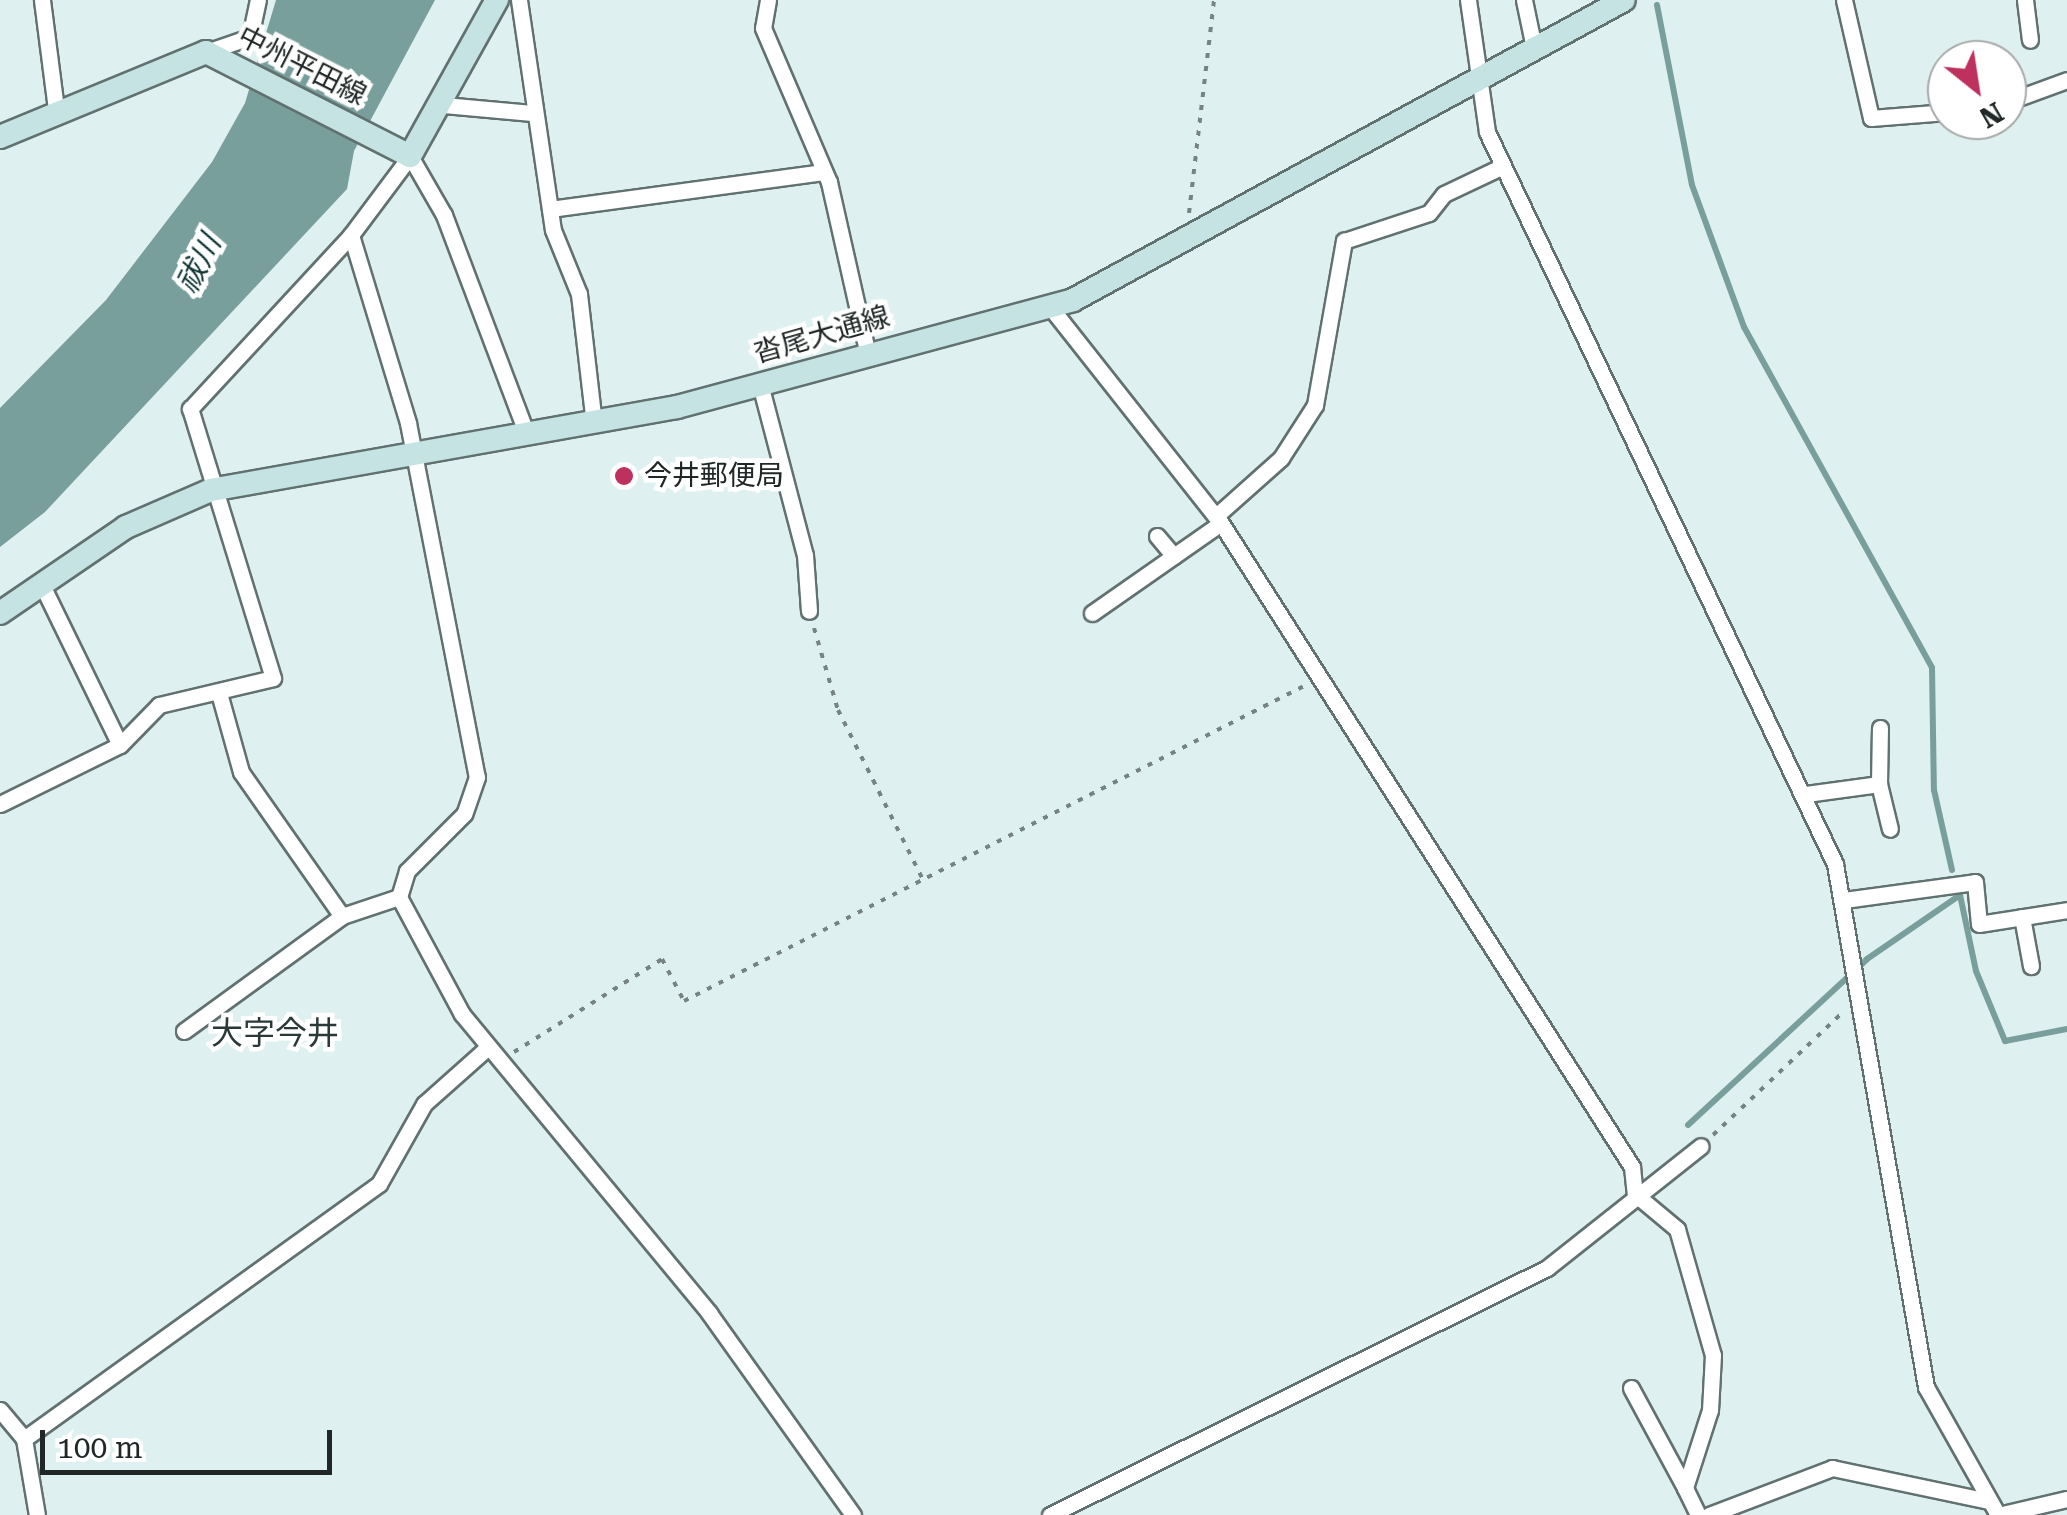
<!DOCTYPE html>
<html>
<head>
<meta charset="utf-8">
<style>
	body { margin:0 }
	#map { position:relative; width:2067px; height:1515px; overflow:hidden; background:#def0ef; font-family:"Roboto Serif","Noto Sans JP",serif }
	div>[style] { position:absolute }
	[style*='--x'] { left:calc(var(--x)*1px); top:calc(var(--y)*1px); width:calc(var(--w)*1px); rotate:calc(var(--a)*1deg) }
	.water>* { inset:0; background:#799f9c }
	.stream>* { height:6px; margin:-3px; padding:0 3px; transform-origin:3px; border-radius:3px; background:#799f9c }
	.path>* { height:4px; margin-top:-2px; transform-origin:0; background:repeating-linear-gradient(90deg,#778382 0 5px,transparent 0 13px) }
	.roads { filter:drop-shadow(2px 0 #617170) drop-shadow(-2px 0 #617170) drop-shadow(0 2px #617170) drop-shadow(0 -2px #617170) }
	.minor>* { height:15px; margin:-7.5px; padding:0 7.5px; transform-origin:7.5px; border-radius:7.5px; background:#fff }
	.secondary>* { height:22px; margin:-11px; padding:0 11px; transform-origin:11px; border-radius:11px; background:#c4e3e2 }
	.dots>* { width:28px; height:28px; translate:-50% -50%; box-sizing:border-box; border:5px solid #fff; border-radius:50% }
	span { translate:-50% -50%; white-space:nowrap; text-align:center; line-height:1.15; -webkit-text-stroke:9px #fff; paint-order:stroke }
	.street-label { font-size:28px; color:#202726 }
	.poi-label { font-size:28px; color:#202726 }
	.left { translate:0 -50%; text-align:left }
	.water-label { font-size:30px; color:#0c3331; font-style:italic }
	.quarter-label { font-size:32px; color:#2a3938 }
	.north { position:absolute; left:1927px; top:40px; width:100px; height:100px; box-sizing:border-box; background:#fff; border:2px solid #a6a9a8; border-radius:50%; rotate:150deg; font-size:28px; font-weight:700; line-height:40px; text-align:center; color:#202726 }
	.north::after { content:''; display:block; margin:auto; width:35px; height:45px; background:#be305d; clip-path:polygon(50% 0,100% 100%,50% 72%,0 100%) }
	.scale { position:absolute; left:40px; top:1430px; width:292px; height:45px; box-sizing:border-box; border:5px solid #202726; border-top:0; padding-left:12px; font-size:30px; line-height:35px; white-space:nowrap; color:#202726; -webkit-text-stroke:8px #fff; paint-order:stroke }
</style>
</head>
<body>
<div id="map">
	<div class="water">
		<i style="clip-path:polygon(276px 0,435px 0,354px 151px,347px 189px,45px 512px,0 547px,0 408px,106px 300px,212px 162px,245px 103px)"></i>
	</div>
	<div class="stream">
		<i style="--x:1657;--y:5;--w:183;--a:79"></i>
		<i style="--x:1692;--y:185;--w:151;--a:69.9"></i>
		<i style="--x:1744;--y:327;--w:389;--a:61.1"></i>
		<i style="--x:1932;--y:668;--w:122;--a:89.1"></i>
		<i style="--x:1934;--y:790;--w:82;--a:77.3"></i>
		<i style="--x:1688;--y:1125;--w:244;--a:-42.8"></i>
		<i style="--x:1867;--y:959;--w:113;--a:-34.5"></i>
		<i style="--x:1960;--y:895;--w:78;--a:78.1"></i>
		<i style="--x:1976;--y:971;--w:76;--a:67.5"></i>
		<i style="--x:2005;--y:1041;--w:63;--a:-11"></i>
	</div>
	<div class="path">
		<i style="--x:1189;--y:213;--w:214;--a:-83.3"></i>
		<i style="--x:814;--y:628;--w:85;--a:73.7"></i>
		<i style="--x:838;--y:710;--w:190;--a:63.4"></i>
		<i style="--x:514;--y:1052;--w:175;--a:-32.1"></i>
		<i style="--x:662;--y:959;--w:47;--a:62.4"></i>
		<i style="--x:684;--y:1001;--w:698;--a:-26.93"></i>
		<i style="--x:1713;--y:1135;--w:180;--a:-43.4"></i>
	</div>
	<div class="roads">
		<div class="minor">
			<i style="--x:42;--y:0;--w:111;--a:82.7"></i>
			<i style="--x:519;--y:0;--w:232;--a:81.6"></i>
			<i style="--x:553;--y:230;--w:69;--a:67.9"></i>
			<i style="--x:579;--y:294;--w:130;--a:83.4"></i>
			<i style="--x:768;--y:0;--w:28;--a:100"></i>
			<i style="--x:763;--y:28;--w:168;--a:66.8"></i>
			<i style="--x:829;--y:182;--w:173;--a:77.3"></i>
			<i style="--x:1468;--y:0;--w:133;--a:81.8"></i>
			<i style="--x:1487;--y:132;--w:811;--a:64.57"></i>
			<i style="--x:1835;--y:864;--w:531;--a:80.13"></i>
			<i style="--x:1926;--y:1387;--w:147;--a:60.6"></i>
			<i style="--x:1998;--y:1515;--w:71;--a:-13.1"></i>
			<i style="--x:1524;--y:0;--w:49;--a:78.2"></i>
			<i style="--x:1844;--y:0;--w:121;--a:77.1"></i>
			<i style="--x:1871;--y:118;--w:76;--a:-4.5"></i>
			<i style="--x:2025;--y:0;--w:40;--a:82.9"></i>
			<i style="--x:206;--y:52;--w:46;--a:-18.8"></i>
			<i style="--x:250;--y:37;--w:38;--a:-78"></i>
			<i style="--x:2007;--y:102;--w:64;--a:-20.1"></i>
			<i style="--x:443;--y:105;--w:90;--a:5.1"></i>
			<i style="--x:550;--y:209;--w:276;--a:-7.7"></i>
			<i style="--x:351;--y:235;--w:196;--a:73.1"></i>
			<i style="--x:408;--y:423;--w:361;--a:79"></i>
			<i style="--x:477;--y:777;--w:39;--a:109"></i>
			<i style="--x:464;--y:814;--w:81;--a:135"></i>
			<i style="--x:407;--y:871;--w:27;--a:107"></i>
			<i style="--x:399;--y:897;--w:133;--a:61.7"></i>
			<i style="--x:462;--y:1014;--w:388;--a:50.4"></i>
			<i style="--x:709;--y:1313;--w:248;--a:54.5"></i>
			<i style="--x:1051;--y:308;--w:274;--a:51.7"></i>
			<i style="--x:1221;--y:523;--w:764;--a:57.45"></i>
			<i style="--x:1632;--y:1167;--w:27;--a:84"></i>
			<i style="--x:760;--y:384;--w:177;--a:75.3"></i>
			<i style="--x:805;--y:555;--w:56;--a:85.9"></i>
			<i style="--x:1216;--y:516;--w:87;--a:-41.7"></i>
			<i style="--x:1281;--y:458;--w:63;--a:-57.3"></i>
			<i style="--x:1315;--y:405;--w:167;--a:-80"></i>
			<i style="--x:1344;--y:241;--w:89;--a:-18.2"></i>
			<i style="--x:1429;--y:213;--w:24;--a:-52"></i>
			<i style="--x:1444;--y:194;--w:65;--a:-25.4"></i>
			<i style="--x:1157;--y:536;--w:26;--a:50"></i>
			<i style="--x:41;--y:583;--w:180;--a:64"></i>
			<i style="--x:1092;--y:613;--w:157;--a:-34.9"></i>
			<i style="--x:219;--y:693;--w:82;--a:74.4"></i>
			<i style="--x:241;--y:772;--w:176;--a:55"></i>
			<i style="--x:1879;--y:784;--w:56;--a:-89"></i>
			<i style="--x:1806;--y:794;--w:74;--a:-7.8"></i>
			<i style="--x:1879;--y:784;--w:46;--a:76.3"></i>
			<i style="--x:0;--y:804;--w:134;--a:-26.2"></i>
			<i style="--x:120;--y:745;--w:56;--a:-45.7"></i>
			<i style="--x:159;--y:705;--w:117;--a:-13.3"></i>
			<i style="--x:273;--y:678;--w:282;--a:-107.1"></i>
			<i style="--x:190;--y:409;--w:237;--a:-47.2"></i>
			<i style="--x:351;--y:235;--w:99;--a:-53.2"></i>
			<i style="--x:410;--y:156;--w:68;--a:60"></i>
			<i style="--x:444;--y:215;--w:235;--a:69.3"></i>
			<i style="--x:1844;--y:900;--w:132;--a:-7.8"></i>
			<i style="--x:1975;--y:882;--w:42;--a:84.6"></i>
			<i style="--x:1979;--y:924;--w:89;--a:-9"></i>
			<i style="--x:2022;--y:917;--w:50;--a:79.6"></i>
			<i style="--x:184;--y:1031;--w:195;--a:-36"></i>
			<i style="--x:342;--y:916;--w:60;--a:-18.4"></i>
			<i style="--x:1635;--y:1194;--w:55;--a:39.8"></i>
			<i style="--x:1677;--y:1229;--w:131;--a:74.1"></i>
			<i style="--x:1713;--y:1355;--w:55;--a:93.1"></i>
			<i style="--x:1710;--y:1410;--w:82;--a:107.8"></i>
			<i style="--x:1685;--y:1488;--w:30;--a:64"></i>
			<i style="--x:1631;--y:1388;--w:114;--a:61.6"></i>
			<i style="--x:0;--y:1410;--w:38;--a:50"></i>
			<i style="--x:24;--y:1439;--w:77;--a:80.3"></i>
			<i style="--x:24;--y:1439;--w:437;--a:-35.7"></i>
			<i style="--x:379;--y:1184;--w:92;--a:-60.6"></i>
			<i style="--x:424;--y:1104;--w:86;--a:-41.7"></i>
			<i style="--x:1050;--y:1515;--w:555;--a:-26.43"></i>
			<i style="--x:1547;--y:1268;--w:196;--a:-38.4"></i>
			<i style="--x:1709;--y:1515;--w:132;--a:-20.9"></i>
			<i style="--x:1832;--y:1468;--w:160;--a:11.9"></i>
		</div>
		<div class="secondary">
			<i style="--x:0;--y:137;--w:223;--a:-22.4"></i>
			<i style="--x:206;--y:52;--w:229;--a:27"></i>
			<i style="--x:410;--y:156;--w:179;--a:-60.9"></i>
			<i style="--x:0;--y:613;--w:153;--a:-34.3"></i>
			<i style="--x:126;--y:527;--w:93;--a:-23.5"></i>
			<i style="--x:211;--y:490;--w:473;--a:-10.1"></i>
			<i style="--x:677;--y:407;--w:410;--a:-15.1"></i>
			<i style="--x:1073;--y:300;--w:627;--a:-28.57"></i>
		</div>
	</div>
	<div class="dots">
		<i style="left:624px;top:476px;background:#be305d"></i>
	</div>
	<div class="street-label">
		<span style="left:302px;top:66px;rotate:27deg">中州平田線</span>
		<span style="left:822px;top:335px;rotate:-16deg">沓尾大通線</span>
	</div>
	<div class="poi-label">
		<span class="left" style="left:644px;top:476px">今井郵便局</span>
	</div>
	<div class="water-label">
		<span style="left:199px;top:264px;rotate:-63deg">祓川</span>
	</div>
	<div class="quarter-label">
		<span style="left:275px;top:1033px">大字今井</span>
	</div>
	<div class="north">N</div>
	<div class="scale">100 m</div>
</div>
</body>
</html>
